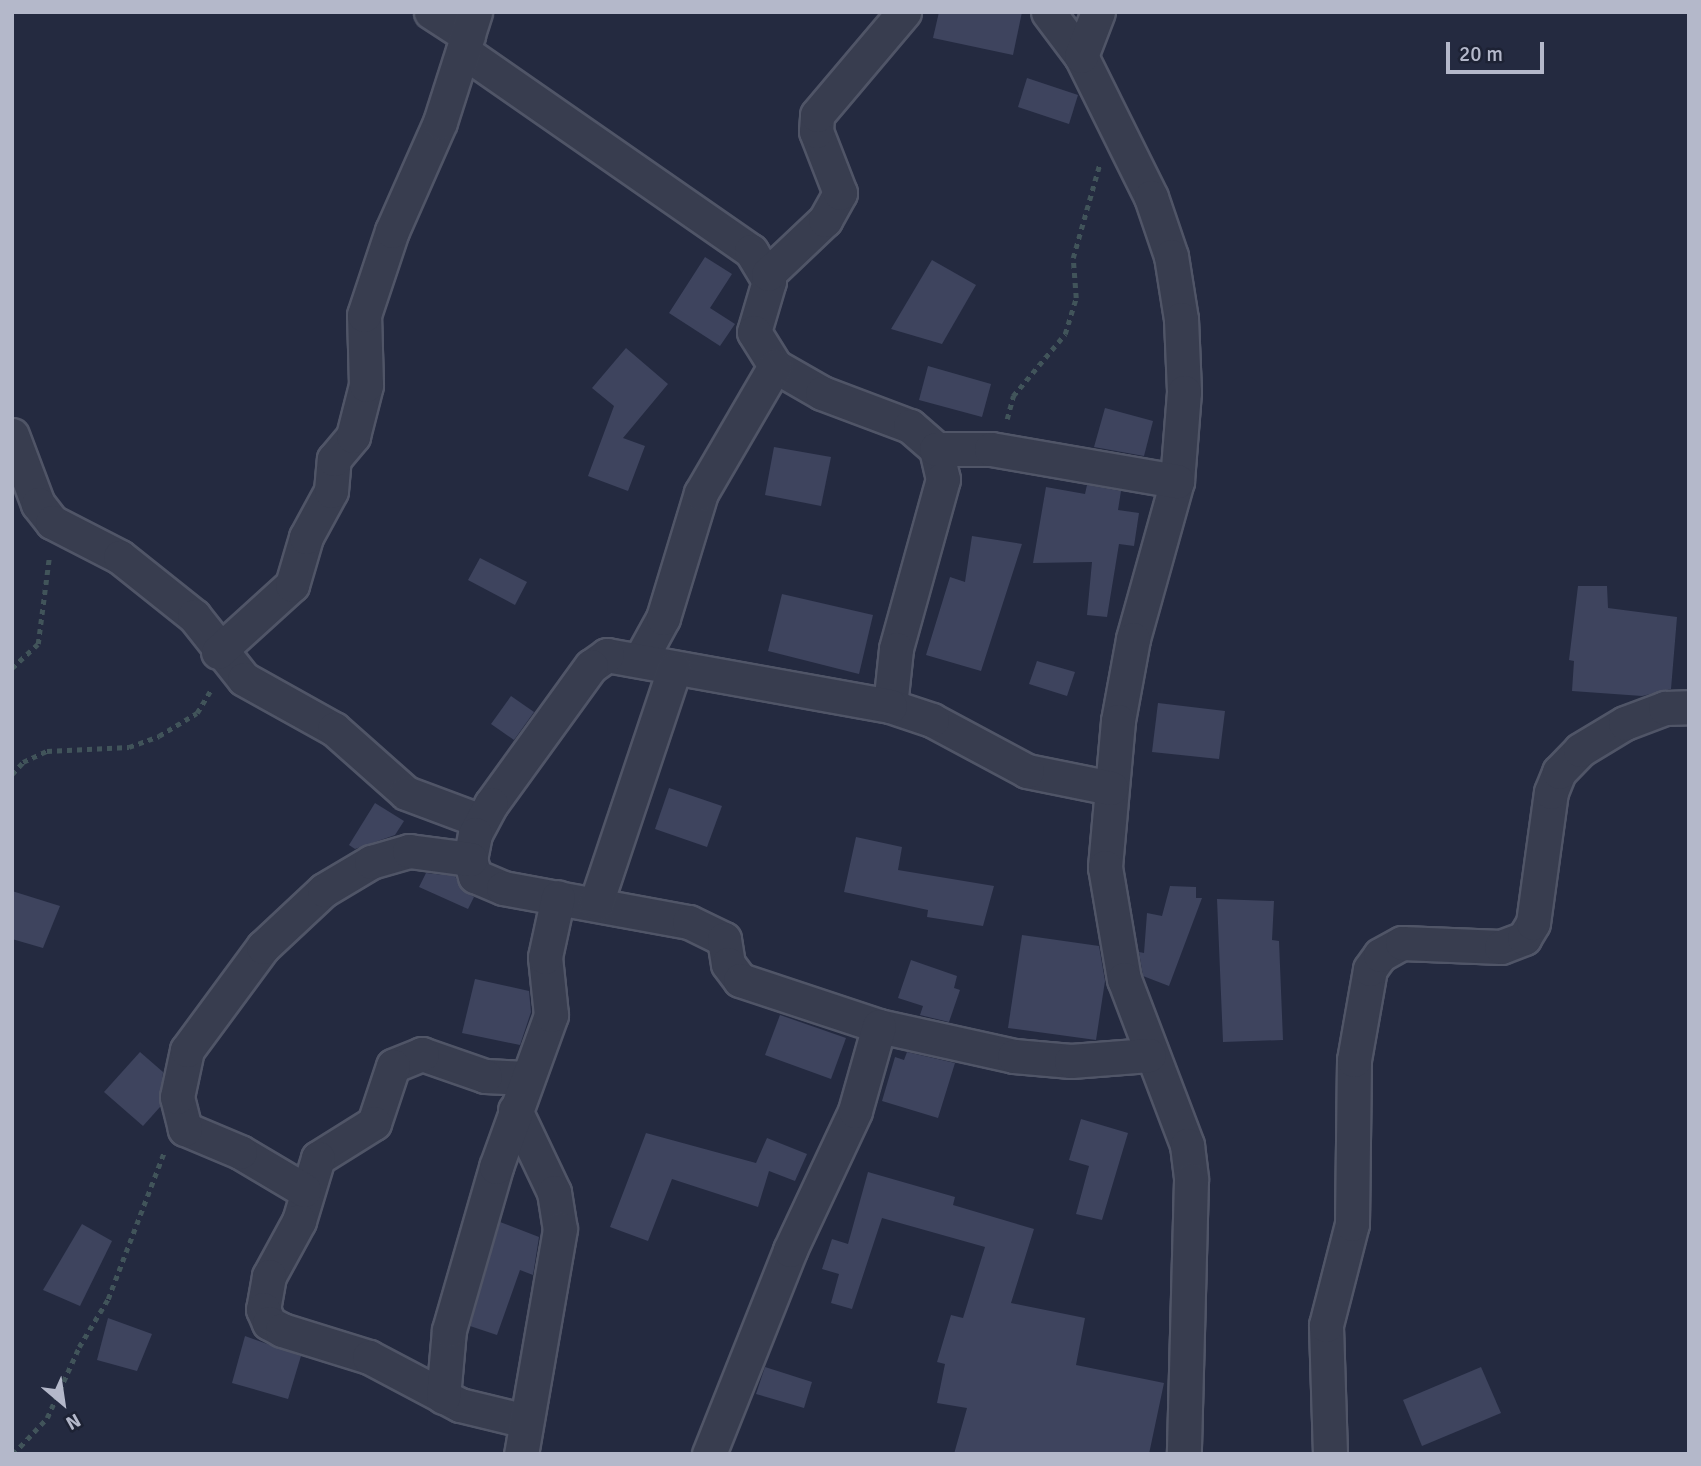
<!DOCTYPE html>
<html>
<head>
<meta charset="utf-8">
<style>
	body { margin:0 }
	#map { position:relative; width:1701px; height:1466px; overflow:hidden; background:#242a40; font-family:Signika,sans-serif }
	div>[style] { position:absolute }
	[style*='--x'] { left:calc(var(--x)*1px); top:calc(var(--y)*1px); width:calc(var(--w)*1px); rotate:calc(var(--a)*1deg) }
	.building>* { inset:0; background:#3e445e }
	.path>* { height:4.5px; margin-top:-2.25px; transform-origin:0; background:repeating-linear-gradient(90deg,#41545a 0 5px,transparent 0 10px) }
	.roads { filter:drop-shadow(2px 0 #505567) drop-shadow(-2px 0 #505567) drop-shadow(0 2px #505567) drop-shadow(0 -2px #505567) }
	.minor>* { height:33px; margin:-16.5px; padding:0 16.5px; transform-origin:16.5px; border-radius:16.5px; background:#383d4f }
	span { translate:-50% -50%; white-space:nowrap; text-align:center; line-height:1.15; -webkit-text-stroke:5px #1d2234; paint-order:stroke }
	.frame { position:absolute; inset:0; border:14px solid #b4b8ca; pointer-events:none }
	.north { position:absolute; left:28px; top:1368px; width:70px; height:70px; -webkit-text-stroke:5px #1d2234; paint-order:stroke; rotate:151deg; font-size:19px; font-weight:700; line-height:28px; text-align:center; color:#b4b8ca }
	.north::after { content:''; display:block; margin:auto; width:24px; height:32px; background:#b4b8ca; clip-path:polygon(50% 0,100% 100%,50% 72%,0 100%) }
	.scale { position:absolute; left:1446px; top:42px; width:98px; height:32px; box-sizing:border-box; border:4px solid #b4b8ca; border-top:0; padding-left:9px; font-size:21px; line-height:24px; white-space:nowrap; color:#b4b8ca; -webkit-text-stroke:5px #1d2234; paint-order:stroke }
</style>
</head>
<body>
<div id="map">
	<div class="building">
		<i style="clip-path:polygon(939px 12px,1022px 12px,1013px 55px,933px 38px)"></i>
		<i style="clip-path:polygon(1027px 78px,1078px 95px,1069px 124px,1018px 107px)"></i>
		<i style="clip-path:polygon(705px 257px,732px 274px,710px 308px,735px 324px,720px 346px,669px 313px)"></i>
		<i style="clip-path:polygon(932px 260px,976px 285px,942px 344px,891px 329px)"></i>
		<i style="clip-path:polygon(626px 348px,668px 384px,623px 438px,645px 446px,628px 491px,588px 476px,614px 406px,592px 388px)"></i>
		<i style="clip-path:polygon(928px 366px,991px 384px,982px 417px,919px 400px)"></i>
		<i style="clip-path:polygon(1105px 408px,1153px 421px,1144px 456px,1094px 447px)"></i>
		<i style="clip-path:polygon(774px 447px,831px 457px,821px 506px,765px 495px)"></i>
		<i style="clip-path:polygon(1087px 485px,1121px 491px,1118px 510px,1139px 513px,1134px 546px,1119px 544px,1107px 617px,1087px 615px,1092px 562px,1033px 563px,1046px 487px,1085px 494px)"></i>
		<i style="clip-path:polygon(972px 536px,1022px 544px,981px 671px,926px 655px,950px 577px,965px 582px)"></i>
		<i style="clip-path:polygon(480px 558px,527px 582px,515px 605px,468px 580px)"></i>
		<i style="clip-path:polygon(1578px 586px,1607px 586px,1608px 608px,1677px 617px,1671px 689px,1642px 696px,1572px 691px,1574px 661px,1569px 660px)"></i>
		<i style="clip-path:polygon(782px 594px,873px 615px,859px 674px,768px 651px)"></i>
		<i style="clip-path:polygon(1037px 661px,1075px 672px,1067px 696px,1029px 684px)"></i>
		<i style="clip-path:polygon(511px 696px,534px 712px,514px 740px,491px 724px)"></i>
		<i style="clip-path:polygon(1158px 703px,1225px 711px,1219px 759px,1152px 752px)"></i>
		<i style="clip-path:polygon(669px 788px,722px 806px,707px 847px,655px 829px)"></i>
		<i style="clip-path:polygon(375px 803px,404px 821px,395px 835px,355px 849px,349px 845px)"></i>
		<i style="clip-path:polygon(856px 837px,902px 847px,898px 870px,994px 886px,983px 926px,927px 917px,928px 910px,844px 892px)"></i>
		<i style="clip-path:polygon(426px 873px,455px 876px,461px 889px,474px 897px,468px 909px,419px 887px)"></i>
		<i style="clip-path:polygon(1170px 886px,1196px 887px,1196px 898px,1202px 898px,1169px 986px,1143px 976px,1139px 952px,1144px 953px,1147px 913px,1162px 916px)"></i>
		<i style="clip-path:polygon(12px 891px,60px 906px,43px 948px,12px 939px)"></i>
		<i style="clip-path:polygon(1217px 899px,1274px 901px,1272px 940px,1279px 941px,1283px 1040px,1223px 1042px)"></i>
		<i style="clip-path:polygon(1022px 935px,1099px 946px,1105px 981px,1096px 1040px,1008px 1028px)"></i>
		<i style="clip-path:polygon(911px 960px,957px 976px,954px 988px,960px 990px,949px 1022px,920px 1015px,923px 1006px,898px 998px)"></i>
		<i style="clip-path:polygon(475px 979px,529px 991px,531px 1012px,520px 1045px,462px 1033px)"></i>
		<i style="clip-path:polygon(780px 1015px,846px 1038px,831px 1079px,765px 1055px)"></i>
		<i style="clip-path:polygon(140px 1052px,163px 1072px,160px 1107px,143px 1126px,104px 1092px)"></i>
		<i style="clip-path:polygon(907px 1052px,955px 1063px,938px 1118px,882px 1101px,895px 1057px,904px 1060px)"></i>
		<i style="clip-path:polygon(1081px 1119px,1128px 1133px,1102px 1220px,1076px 1214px,1089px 1166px,1069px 1160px)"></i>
		<i style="clip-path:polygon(646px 1133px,756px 1163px,767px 1138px,807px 1154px,795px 1181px,769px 1171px,758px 1207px,672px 1179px,648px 1241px,610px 1227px)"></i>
		<i style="clip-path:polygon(868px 1172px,955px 1197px,953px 1205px,1034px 1229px,1011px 1303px,1085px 1318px,1076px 1365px,1164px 1383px,1149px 1454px,954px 1454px,967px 1408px,937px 1403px,945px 1364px,937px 1362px,951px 1315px,963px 1318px,985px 1247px,882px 1218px,852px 1309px,831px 1303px,839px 1274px,822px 1269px,832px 1239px,848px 1244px)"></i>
		<i style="clip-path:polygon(500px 1222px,539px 1237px,533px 1275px,520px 1270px,497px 1335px,470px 1326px)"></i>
		<i style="clip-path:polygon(82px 1224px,112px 1241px,80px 1306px,43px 1290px)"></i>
		<i style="clip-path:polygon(108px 1318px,152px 1334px,137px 1371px,97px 1360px)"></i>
		<i style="clip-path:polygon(245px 1336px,301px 1356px,288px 1399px,232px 1383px)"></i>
		<i style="clip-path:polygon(765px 1367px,812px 1382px,804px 1408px,756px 1394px)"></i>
		<i style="clip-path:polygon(1481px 1367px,1501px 1413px,1422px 1446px,1403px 1400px)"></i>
	</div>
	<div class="path">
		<i style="--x:1007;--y:419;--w:24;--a:-75"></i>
		<i style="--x:1013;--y:396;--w:81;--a:-50"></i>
		<i style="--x:1065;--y:334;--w:38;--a:-73"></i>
		<i style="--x:1076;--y:298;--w:40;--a:-94.3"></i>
		<i style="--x:1073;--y:258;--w:96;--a:-74.2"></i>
		<i style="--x:12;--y:668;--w:35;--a:-43"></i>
		<i style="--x:38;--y:644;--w:87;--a:-82.7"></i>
		<i style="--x:12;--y:774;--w:16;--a:-47"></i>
		<i style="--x:23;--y:762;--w:26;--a:-25"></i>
		<i style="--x:47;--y:751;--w:82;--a:-2.8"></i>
		<i style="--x:129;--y:747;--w:32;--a:-20"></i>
		<i style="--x:159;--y:736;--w:44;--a:-31.2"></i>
		<i style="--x:197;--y:713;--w:27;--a:-59"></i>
		<i style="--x:13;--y:1454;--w:50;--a:-46.6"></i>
		<i style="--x:47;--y:1418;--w:78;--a:-65.7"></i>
		<i style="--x:79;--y:1347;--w:56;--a:-58.9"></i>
		<i style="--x:108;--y:1299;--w:157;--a:-69.1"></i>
	</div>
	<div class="roads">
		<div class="minor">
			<i style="--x:431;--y:12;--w:44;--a:33"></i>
			<i style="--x:1048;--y:12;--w:55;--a:53.1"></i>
			<i style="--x:1081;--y:56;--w:157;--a:63.6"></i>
			<i style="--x:1151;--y:197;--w:62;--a:71.3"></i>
			<i style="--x:1171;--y:256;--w:64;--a:81"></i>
			<i style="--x:1181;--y:319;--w:73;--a:87.6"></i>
			<i style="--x:1184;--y:392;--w:89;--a:94.5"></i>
			<i style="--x:1177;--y:481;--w:164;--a:105.6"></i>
			<i style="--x:1133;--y:639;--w:83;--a:100.4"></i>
			<i style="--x:1118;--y:721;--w:147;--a:95.1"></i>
			<i style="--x:1105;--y:867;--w:114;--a:80.4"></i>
			<i style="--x:1124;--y:979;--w:178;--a:69.2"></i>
			<i style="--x:1187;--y:1145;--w:35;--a:83"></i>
			<i style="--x:1191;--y:1180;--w:274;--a:91.5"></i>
			<i style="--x:463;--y:51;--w:351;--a:34.8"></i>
			<i style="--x:751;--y:251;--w:35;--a:59"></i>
			<i style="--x:769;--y:281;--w:53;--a:106.4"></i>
			<i style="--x:754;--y:332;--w:40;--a:58"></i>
			<i style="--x:775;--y:366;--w:54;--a:29.9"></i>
			<i style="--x:822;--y:393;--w:94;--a:20.6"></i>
			<i style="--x:910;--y:426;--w:35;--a:41"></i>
			<i style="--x:936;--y:449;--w:31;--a:77"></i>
			<i style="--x:943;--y:479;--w:176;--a:105.5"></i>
			<i style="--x:896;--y:649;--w:57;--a:96"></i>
			<i style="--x:1081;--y:56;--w:47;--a:-68.9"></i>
			<i style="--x:768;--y:274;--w:79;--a:-43.5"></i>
			<i style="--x:825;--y:220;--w:31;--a:-61"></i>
			<i style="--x:840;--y:193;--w:66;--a:-111.2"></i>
			<i style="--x:816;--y:131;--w:16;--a:-86"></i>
			<i style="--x:817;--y:115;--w:135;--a:-49.8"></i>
			<i style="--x:12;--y:435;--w:74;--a:69.4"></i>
			<i style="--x:38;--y:504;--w:23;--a:52"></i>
			<i style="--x:52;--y:522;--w:76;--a:27.2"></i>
			<i style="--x:120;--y:557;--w:95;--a:38.6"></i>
			<i style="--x:194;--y:616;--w:80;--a:51.6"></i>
			<i style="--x:244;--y:679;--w:103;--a:29.1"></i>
			<i style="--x:334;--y:729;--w:96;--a:41.6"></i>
			<i style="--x:406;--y:793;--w:80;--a:20.5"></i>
			<i style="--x:936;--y:449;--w:55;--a:0"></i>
			<i style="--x:991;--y:449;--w:189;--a:9.8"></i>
			<i style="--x:218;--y:652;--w:100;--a:-42.2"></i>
			<i style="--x:292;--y:585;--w:50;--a:-73.7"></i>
			<i style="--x:306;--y:537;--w:52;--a:-61.5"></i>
			<i style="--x:331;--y:491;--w:32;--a:-85"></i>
			<i style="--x:334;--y:459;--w:30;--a:-50"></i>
			<i style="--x:353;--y:436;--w:53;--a:-75.7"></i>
			<i style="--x:366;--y:385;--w:70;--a:-91.6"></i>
			<i style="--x:364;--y:315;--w:89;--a:-71.6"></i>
			<i style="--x:392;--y:231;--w:119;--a:-66.2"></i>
			<i style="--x:440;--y:122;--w:115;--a:-72.3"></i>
			<i style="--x:640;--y:660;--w:48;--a:-61.3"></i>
			<i style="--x:663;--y:618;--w:131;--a:-73.1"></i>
			<i style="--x:701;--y:493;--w:147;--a:-59.8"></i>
			<i style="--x:1111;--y:788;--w:86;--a:-168.6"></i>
			<i style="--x:1027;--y:771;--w:108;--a:-151.8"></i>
			<i style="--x:932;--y:720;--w:44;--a:-161.6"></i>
			<i style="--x:890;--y:706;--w:288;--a:-169.8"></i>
			<i style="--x:607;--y:655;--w:19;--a:145"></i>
			<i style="--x:591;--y:666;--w:170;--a:125.9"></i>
			<i style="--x:491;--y:804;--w:34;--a:118"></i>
			<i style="--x:475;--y:834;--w:25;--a:101"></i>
			<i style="--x:470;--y:859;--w:18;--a:74"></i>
			<i style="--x:475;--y:876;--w:30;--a:23"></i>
			<i style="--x:503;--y:888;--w:189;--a:10.4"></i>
			<i style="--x:689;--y:922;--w:39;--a:26"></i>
			<i style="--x:724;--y:939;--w:25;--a:81"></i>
			<i style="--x:728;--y:964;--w:20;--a:53"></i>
			<i style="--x:740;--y:980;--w:146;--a:18.3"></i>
			<i style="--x:879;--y:1026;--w:138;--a:12.5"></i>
			<i style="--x:1014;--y:1056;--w:57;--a:5"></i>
			<i style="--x:1071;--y:1061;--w:78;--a:-4.4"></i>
			<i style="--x:596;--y:903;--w:246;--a:-71.5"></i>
			<i style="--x:526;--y:1078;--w:41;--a:-177.2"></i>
			<i style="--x:485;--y:1076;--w:67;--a:-160.8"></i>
			<i style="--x:422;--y:1054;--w:31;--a:158"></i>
			<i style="--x:393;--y:1066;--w:60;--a:108.4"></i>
			<i style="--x:374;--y:1123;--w:66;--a:148"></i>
			<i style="--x:318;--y:1158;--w:66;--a:106.8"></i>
			<i style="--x:299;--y:1221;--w:63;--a:118.6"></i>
			<i style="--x:269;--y:1276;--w:34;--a:100"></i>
			<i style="--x:263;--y:1309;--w:15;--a:67"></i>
			<i style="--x:269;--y:1323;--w:15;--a:28"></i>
			<i style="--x:282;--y:1330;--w:91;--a:17.2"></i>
			<i style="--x:369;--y:1357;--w:103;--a:27.8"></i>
			<i style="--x:460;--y:1405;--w:68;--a:13.6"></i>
			<i style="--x:515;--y:1110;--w:91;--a:64.6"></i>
			<i style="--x:554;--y:1192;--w:37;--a:81"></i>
			<i style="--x:560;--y:1229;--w:228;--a:99.8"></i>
			<i style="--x:304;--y:1190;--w:74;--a:-149.3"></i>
			<i style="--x:240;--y:1152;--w:60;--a:-157.3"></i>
			<i style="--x:185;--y:1129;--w:33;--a:-104"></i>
			<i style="--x:177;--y:1097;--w:48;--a:-78"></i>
			<i style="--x:187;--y:1050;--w:128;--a:-53.6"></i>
			<i style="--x:263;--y:947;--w:83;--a:-43.1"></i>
			<i style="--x:324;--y:890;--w:55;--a:-30.8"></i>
			<i style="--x:371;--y:862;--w:40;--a:-16"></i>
			<i style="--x:409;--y:851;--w:62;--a:7.5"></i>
			<i style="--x:443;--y:1397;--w:67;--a:-84.9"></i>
			<i style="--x:449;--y:1330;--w:170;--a:-73.9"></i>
			<i style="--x:496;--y:1167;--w:162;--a:-70.1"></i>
			<i style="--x:551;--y:1015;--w:58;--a:-95.9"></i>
			<i style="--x:545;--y:957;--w:61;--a:-77.8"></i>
			<i style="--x:709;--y:1454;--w:219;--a:-68.3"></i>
			<i style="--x:790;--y:1250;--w:153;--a:-64.9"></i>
			<i style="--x:855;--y:1111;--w:88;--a:-74.2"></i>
			<i style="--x:1330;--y:1454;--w:129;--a:-91.8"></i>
			<i style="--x:1326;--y:1325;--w:104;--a:-75.6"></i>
			<i style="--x:1352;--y:1224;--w:164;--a:-89.3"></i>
			<i style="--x:1354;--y:1060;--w:92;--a:-80"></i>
			<i style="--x:1370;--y:969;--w:17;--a:-54"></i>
			<i style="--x:1380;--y:955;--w:25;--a:-29"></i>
			<i style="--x:1402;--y:943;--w:99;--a:2.3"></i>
			<i style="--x:1501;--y:947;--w:25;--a:-21"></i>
			<i style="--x:1524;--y:938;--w:17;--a:-59"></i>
			<i style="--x:1533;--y:923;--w:132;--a:-82.2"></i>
			<i style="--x:1551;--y:792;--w:22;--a:-68"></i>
			<i style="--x:1559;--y:772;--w:30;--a:-46"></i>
			<i style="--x:1580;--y:750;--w:52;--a:-31"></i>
			<i style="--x:1625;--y:723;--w:43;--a:-20.6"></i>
			<i style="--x:1665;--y:708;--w:24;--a:-2"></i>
		</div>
	</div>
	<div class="frame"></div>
	<div class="north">N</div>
	<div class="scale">20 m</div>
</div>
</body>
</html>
